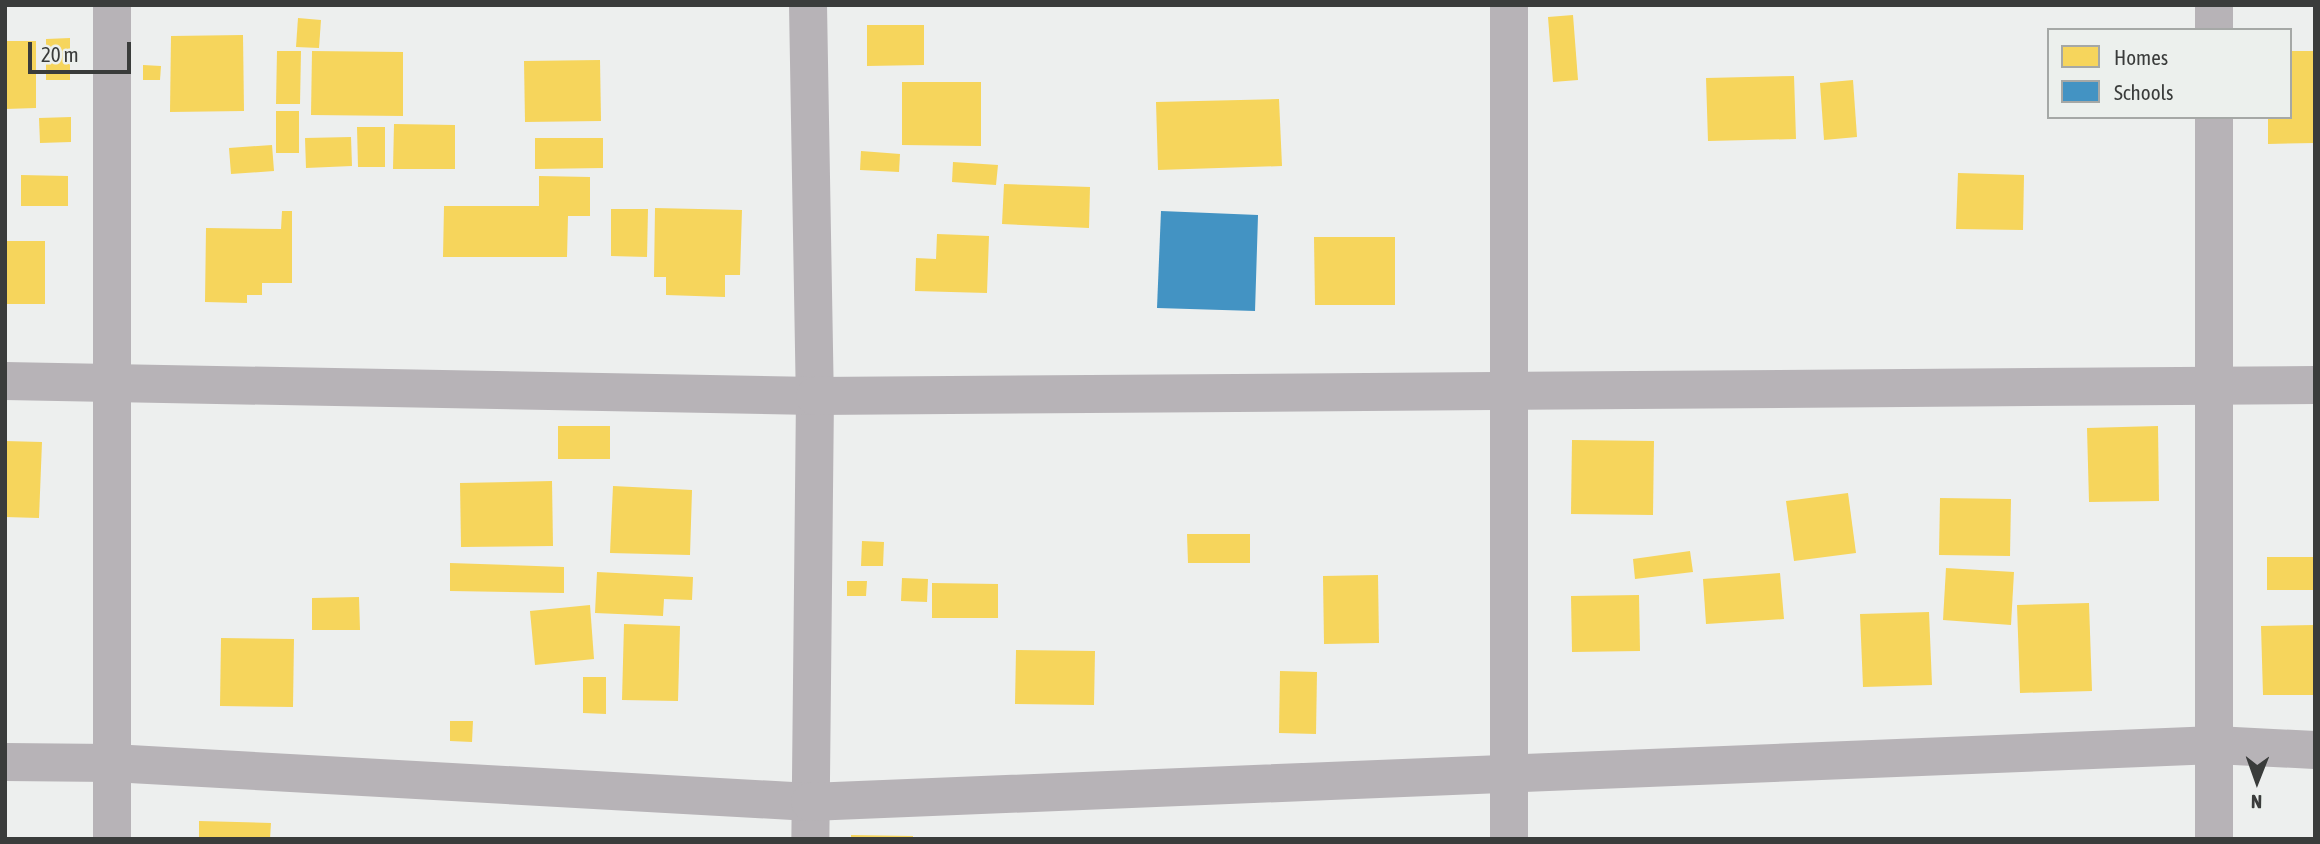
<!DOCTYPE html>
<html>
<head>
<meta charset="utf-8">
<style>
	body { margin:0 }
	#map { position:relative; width:2320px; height:844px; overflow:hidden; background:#edefee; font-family:"Asap Condensed",sans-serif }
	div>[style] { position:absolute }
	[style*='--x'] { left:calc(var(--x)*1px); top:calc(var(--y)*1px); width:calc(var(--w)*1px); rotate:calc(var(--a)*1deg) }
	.homes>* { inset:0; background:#f6d55c }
	.schools>* { inset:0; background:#4393c3 }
	.minor>* { height:38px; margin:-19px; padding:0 19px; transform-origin:19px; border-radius:19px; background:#b7b3b7 }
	span { translate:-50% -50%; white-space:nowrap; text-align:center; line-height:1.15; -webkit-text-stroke:7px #ecf0ed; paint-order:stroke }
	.frame { position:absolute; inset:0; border:7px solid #3a3c3b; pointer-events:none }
	.legend { position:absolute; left:2047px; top:28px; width:245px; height:91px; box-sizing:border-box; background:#ecf0ed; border:2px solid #a5a8a6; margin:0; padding:9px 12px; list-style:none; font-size:21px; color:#3a3c3b }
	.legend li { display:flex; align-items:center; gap:14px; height:35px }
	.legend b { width:35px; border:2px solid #a5a8a6 }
	.north { position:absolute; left:2222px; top:746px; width:70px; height:70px; -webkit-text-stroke:5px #ecf0ed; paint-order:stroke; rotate:181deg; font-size:19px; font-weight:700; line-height:28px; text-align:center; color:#3a3c3b }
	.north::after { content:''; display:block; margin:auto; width:24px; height:32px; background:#3a3c3b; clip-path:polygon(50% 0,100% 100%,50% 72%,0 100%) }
	.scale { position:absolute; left:28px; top:42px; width:103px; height:32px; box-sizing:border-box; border:4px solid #3a3c3b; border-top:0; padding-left:9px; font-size:21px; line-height:24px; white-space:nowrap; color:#3a3c3b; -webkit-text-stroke:5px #ecf0ed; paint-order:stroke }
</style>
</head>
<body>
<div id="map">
	<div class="homes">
		<i style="clip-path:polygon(1573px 15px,1578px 80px,1553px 82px,1548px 17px)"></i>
		<i style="clip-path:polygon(298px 18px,321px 20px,319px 48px,296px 47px)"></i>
		<i style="clip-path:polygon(867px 25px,924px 25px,924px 65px,867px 66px)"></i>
		<i style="clip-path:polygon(243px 35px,244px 111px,170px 112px,171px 36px)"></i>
		<i style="clip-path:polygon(70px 38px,70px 80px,46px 80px,46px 39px)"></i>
		<i style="clip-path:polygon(5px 41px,36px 41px,36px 108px,5px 109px)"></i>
		<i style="clip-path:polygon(277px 51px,301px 51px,300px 104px,276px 104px)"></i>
		<i style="clip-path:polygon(312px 51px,403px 52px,403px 116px,311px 115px)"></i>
		<i style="clip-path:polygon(2290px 51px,2315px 51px,2315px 143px,2268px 144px,2268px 117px,2290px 117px)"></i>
		<i style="clip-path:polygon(600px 60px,601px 121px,525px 122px,524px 61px)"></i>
		<i style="clip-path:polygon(143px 65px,161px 66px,160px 80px,143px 80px)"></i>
		<i style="clip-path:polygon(1794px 76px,1796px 139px,1708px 141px,1706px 78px)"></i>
		<i style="clip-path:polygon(1853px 80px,1857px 137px,1824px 140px,1820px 83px)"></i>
		<i style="clip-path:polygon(902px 82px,981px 82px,981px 146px,902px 145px)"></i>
		<i style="clip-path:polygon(1279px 99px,1282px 166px,1158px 170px,1156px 102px)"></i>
		<i style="clip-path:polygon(276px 111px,299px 111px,299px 153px,276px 153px)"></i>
		<i style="clip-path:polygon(71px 117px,71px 142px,40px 143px,39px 118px)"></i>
		<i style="clip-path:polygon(394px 124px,455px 125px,455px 169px,393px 169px)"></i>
		<i style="clip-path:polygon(357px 127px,385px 127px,385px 167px,358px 167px)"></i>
		<i style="clip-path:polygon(351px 137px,352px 166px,306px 168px,305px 138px)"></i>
		<i style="clip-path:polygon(535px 138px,603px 138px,603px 168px,535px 169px)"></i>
		<i style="clip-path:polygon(272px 145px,274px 171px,231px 174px,229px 148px)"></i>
		<i style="clip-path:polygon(861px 151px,900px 154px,899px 172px,860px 170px)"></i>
		<i style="clip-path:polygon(953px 162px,998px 165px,996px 185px,952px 182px)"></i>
		<i style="clip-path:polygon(1958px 173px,2024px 175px,2023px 230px,1956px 229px)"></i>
		<i style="clip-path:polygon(21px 175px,68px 176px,68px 206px,21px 206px)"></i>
		<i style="clip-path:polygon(539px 176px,590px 177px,590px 216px,568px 216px,567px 257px,443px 257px,444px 206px,539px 206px)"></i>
		<i style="clip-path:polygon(1004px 184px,1090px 187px,1089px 228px,1002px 224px)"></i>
		<i style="clip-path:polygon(655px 208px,742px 210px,740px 275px,725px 275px,725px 297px,666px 295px,666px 277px,654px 277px)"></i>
		<i style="clip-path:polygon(611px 209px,648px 209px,647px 257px,611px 256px)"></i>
		<i style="clip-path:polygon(282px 211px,292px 211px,292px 283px,262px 283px,262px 295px,247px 295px,247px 303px,205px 302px,206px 228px,281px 229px)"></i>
		<i style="clip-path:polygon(937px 234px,989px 236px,987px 293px,915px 291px,916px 258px,936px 259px)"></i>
		<i style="clip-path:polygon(1314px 237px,1395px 237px,1395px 305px,1315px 305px)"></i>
		<i style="clip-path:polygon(5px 241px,45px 241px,45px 304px,5px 304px)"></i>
		<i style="clip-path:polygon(558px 426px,610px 426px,610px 459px,558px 459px)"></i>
		<i style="clip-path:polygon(2158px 426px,2159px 501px,2089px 502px,2087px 428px)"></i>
		<i style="clip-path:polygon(1572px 440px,1654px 441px,1653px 515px,1571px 514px)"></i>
		<i style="clip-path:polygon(5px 441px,42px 442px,39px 518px,5px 517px)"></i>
		<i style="clip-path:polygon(552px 481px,553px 546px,461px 547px,460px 483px)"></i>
		<i style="clip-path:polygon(613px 486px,692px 490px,690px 555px,610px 553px)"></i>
		<i style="clip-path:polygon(1848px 493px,1856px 553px,1794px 561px,1786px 501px)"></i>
		<i style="clip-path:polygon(1940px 498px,2011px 499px,2010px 556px,1939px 555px)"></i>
		<i style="clip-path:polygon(1187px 534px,1250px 534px,1250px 563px,1188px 563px)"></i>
		<i style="clip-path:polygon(862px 541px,884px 542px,883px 566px,861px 566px)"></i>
		<i style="clip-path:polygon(1690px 551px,1693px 572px,1635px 579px,1633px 559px)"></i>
		<i style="clip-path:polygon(2267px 557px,2315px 557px,2315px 590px,2267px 590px)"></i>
		<i style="clip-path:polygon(450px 563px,564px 567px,564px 593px,450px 591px)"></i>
		<i style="clip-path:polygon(1946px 568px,2014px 572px,2011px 625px,1943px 620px)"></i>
		<i style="clip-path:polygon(597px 572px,693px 577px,692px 600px,664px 599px,663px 616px,595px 613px)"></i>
		<i style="clip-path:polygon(1780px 573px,1784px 619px,1706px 624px,1703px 579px)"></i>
		<i style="clip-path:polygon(1378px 575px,1379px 643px,1324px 644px,1323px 576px)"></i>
		<i style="clip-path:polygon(902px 578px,928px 579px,927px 602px,901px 601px)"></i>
		<i style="clip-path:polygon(847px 581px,867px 581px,866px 596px,847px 596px)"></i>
		<i style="clip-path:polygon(932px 583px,998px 584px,998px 618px,932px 618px)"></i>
		<i style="clip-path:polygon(1639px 595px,1640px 651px,1572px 652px,1571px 596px)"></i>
		<i style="clip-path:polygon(359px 597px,360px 630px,312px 630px,312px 598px)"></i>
		<i style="clip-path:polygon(2089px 603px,2092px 691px,2020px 693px,2017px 605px)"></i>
		<i style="clip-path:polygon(590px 605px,594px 659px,535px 665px,530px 611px)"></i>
		<i style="clip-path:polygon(1929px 612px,1932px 685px,1863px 687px,1860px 614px)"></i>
		<i style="clip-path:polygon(624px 624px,680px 626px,678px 701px,622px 700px)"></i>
		<i style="clip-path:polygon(2315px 625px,2315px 695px,2263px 695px,2261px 626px)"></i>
		<i style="clip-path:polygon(221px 638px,294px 639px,293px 707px,220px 706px)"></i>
		<i style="clip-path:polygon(1016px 650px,1095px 651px,1094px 705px,1015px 704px)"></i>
		<i style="clip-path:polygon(1280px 671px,1317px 672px,1316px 734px,1279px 733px)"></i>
		<i style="clip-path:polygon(583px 677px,606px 677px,606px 714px,583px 713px)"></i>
		<i style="clip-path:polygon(450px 721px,473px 721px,472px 742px,450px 741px)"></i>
		<i style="clip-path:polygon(199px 821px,271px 823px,270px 839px,199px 839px)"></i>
		<i style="clip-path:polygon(851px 835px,913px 836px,913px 839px,851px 839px)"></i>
	</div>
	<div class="schools">
		<i style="clip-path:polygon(1161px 211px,1258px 215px,1255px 311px,1157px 308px)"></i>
	</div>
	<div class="minor">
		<i style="--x:808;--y:5;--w:391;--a:89"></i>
		<i style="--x:815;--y:396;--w:443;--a:90.6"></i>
		<i style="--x:2214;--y:30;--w:25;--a:-90"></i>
		<i style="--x:5;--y:381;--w:810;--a:1.06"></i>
		<i style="--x:815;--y:396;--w:1500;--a:-0.42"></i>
		<i style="--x:5;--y:762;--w:107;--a:0.5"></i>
		<i style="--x:112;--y:763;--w:699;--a:3.2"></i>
		<i style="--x:810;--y:802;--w:1406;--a:-2.32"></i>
		<i style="--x:2215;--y:745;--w:100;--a:2.9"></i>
		<i style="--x:112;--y:839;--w:834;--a:-90"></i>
		<i style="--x:1509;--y:839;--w:834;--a:-90"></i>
		<i style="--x:2214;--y:839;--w:722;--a:-90"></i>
	</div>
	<div class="frame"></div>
	<ul class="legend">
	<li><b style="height:19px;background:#f6d55c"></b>Homes</li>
	<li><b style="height:19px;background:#4393c3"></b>Schools</li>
	</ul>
	<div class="north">N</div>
	<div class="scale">20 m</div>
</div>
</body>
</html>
